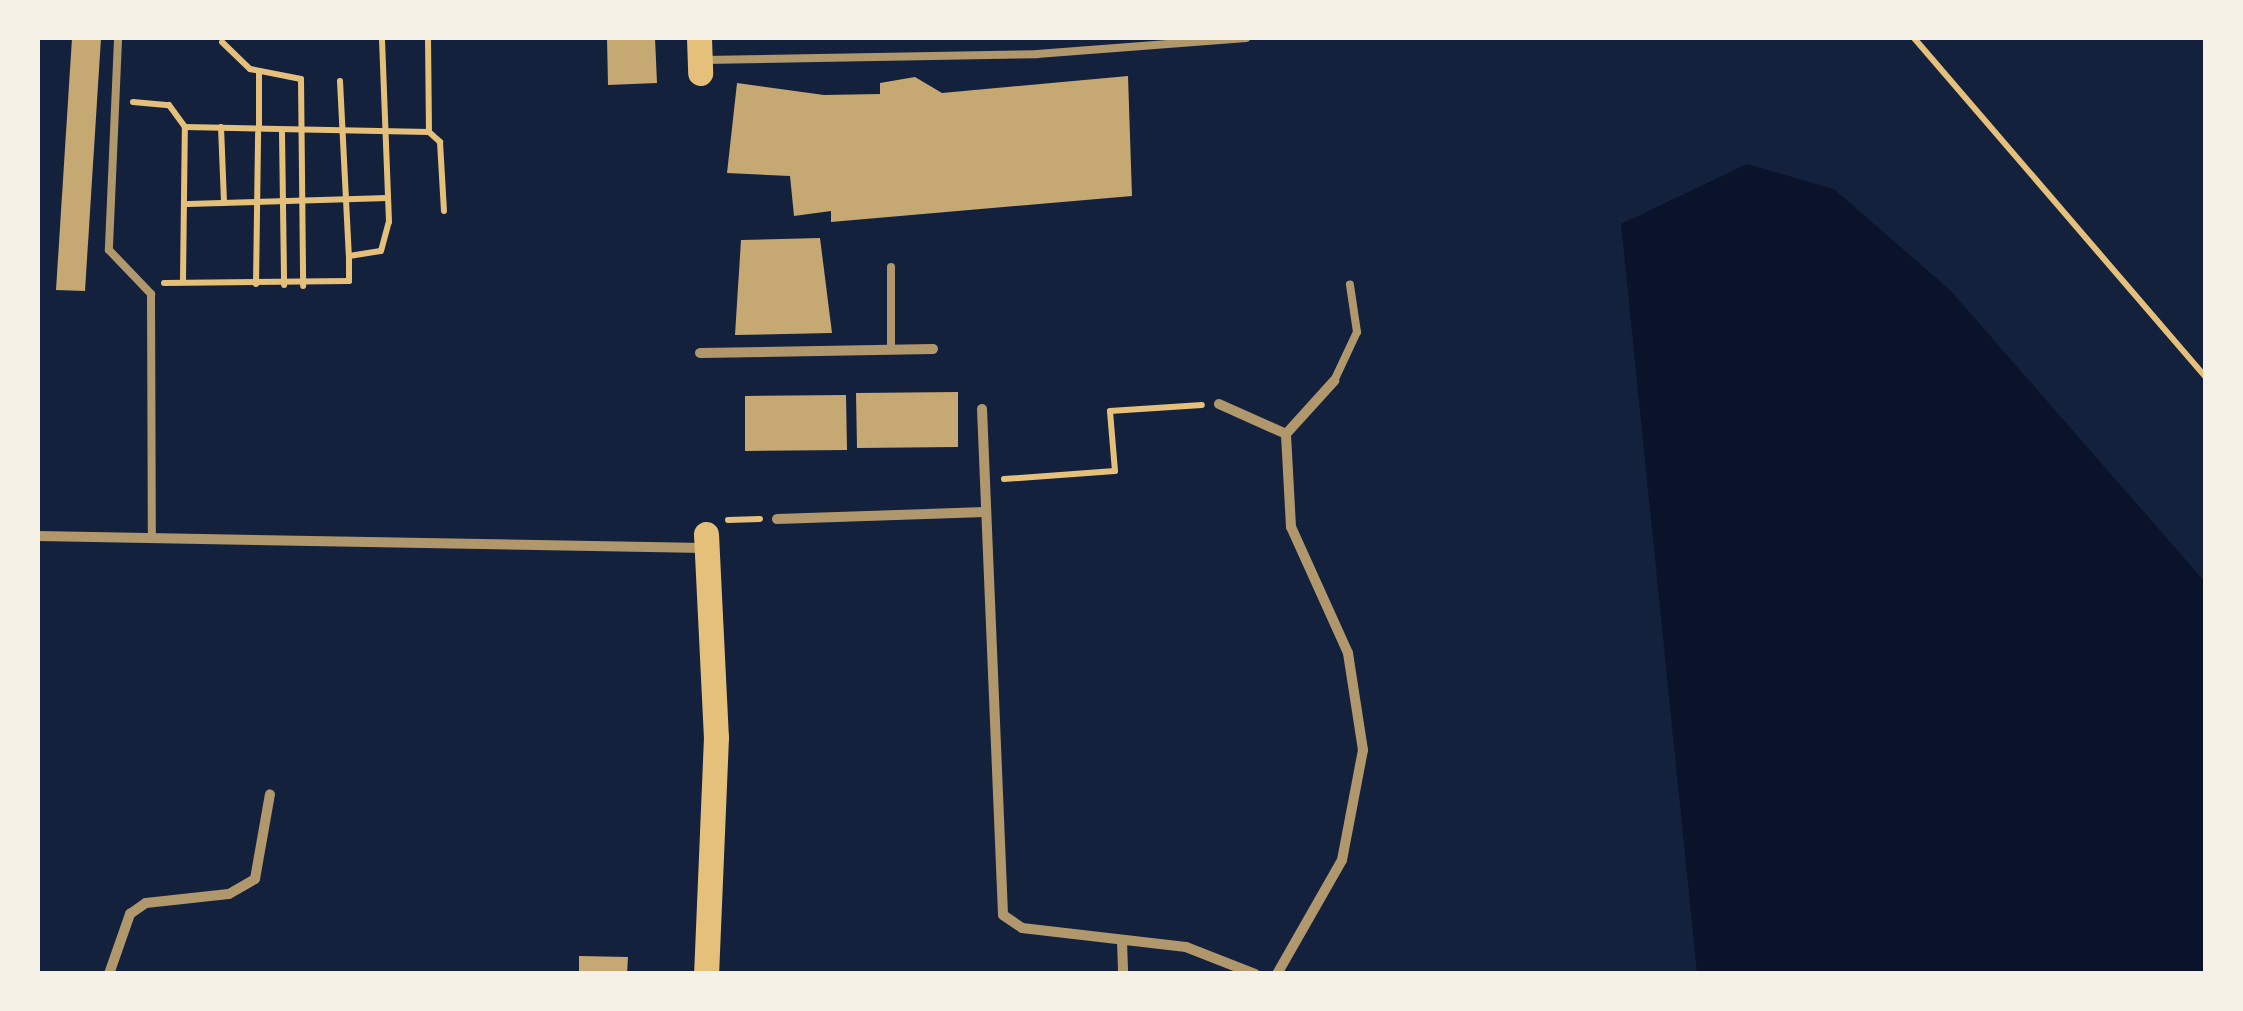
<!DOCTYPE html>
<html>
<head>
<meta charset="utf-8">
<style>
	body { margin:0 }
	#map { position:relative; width:2243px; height:1011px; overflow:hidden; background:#14213d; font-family:"Crimson Pro",serif }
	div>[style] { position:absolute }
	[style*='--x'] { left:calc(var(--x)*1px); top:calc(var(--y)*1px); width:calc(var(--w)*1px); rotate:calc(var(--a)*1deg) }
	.water>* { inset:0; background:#0b132b }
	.building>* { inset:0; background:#c6a872 }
	.path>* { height:6px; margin:-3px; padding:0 3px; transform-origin:3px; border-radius:3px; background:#e5c07b }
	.service>* { height:8px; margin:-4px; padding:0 4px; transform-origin:4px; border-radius:4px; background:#b1986c }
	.minor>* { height:10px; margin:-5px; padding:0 5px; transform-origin:5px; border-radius:5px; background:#b1986c }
	.primary>* { height:25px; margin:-12.5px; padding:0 12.5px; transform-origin:12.5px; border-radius:12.5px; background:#e5c07b }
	span { translate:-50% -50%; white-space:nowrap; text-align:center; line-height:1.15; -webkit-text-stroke:8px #f6f1e7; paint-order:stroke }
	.frame { position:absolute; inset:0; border:40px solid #f6f1e7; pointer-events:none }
</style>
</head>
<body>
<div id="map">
	<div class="water">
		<i style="clip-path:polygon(1747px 164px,1834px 189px,1951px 291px,2205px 582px,2205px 973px,1697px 973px,1621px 224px)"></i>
	</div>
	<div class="building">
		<i style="clip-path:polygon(72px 38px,101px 38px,85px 291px,56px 290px)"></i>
		<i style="clip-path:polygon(607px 38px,655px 38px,657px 83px,608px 85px)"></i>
		<i style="clip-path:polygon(1128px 76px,1132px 196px,831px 222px,831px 211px,794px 216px,790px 176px,727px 173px,737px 83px,824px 95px,880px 94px,880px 83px,915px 77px,942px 93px)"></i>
		<i style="clip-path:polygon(820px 238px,832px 333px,735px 335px,741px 240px)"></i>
		<i style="clip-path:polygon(958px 392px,958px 447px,857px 448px,856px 393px)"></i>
		<i style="clip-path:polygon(846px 395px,847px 450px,745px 451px,745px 396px)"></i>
		<i style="clip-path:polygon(579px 956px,628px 957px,627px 974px,579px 974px)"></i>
	</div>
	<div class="path">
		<i style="--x:428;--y:38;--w:94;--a:89.4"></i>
		<i style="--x:429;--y:132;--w:15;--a:42"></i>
		<i style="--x:440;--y:142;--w:69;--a:86.7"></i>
		<i style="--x:1914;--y:38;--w:448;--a:49.3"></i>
		<i style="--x:222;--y:42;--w:39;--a:44"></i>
		<i style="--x:250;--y:69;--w:52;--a:11.1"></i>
		<i style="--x:301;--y:79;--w:207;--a:89.4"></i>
		<i style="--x:340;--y:81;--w:175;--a:87.1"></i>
		<i style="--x:133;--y:102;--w:36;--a:5"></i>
		<i style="--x:169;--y:105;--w:27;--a:54"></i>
		<i style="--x:185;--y:127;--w:244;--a:1.2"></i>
		<i style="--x:221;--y:127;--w:76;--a:87.7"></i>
		<i style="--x:259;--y:127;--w:54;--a:-90"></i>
		<i style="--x:282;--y:133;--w:152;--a:89.2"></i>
		<i style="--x:188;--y:204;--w:200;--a:-1.7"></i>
		<i style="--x:183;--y:280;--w:153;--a:-89.3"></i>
		<i style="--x:164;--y:283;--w:185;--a:-0.6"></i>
		<i style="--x:349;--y:281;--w:25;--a:-90"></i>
		<i style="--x:349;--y:256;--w:32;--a:-9"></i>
		<i style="--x:381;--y:251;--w:30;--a:-75"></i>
		<i style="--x:389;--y:222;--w:184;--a:-92.2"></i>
		<i style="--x:256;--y:284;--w:151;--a:-89.2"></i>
		<i style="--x:1004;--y:479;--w:111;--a:-4.1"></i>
		<i style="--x:1115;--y:471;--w:60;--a:-94.8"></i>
		<i style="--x:1110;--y:411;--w:92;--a:-3.7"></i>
		<i style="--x:728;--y:520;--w:32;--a:-2"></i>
	</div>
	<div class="service">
		<i style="--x:118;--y:40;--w:210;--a:92.5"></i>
		<i style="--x:109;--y:250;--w:61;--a:46.3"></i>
		<i style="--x:151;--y:294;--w:244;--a:89.8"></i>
		<i style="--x:704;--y:60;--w:333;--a:-1"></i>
		<i style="--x:1037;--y:54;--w:210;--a:-4.4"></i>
		<i style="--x:891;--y:350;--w:83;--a:-90"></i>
		<i style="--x:1334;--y:381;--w:54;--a:-64.9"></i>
		<i style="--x:1357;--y:332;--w:48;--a:-98.5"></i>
	</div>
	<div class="minor">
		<i style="--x:700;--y:353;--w:233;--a:-1"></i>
		<i style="--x:1219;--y:404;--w:73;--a:24.1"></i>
		<i style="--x:982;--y:409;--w:506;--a:87.62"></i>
		<i style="--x:1003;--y:915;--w:23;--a:34"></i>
		<i style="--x:1022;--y:928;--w:165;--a:6.6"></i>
		<i style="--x:1186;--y:947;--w:74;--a:21.4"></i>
		<i style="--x:777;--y:519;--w:208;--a:-1.9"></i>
		<i style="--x:38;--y:536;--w:667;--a:1.03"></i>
		<i style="--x:1122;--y:941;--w:33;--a:88"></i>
		<i style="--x:109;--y:974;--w:64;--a:-70.7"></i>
		<i style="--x:130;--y:914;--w:19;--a:-35"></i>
		<i style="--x:146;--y:903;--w:83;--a:-6.2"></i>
		<i style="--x:229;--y:894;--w:30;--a:-30"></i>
		<i style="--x:255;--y:879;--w:86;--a:-80"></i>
		<i style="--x:1277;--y:974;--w:131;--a:-60.3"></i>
		<i style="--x:1342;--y:860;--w:112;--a:-79.2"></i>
		<i style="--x:1363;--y:750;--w:98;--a:-98.8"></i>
		<i style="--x:1348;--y:653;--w:138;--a:-114.3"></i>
		<i style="--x:1291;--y:527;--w:93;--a:-93.1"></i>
		<i style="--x:1286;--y:434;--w:72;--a:-47.8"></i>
	</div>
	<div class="primary">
		<i style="--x:699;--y:38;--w:35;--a:88"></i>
		<i style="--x:706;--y:534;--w:203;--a:87.2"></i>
		<i style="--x:716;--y:737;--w:237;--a:92.4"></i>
	</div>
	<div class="frame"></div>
</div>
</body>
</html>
